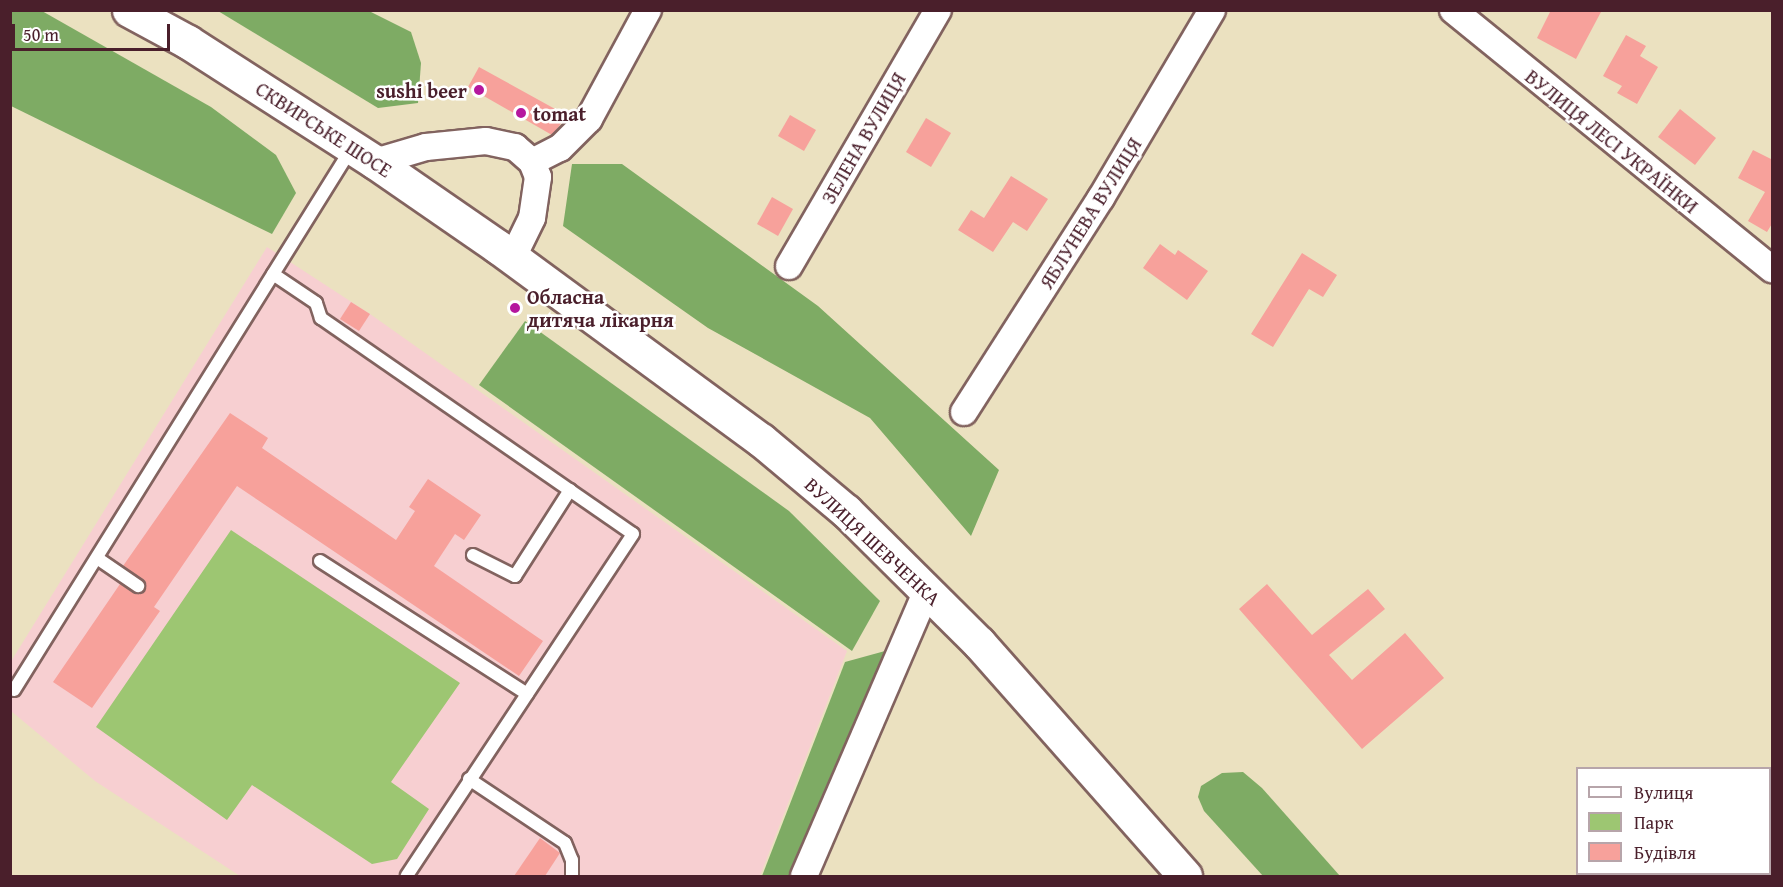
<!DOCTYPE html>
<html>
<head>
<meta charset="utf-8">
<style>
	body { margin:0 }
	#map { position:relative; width:1783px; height:887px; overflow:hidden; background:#ebe1c0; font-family:"Gentium Book Plus",serif }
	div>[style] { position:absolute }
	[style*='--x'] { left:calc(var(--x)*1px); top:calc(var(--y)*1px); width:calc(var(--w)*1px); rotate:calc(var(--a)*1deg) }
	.built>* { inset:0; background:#f7cfd1 }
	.green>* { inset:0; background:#9dc672 }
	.forest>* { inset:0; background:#7eab64 }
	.building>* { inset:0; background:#f7a19b }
	.roads { filter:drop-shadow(2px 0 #82635f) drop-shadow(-2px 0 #82635f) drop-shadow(0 2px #82635f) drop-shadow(0 -2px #82635f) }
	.lane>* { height:12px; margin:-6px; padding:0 6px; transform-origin:6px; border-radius:6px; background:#fff }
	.street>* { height:26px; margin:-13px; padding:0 13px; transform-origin:13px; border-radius:13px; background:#fff }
	.primary>* { height:33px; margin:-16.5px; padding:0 16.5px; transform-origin:16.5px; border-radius:16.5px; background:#fff }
	.dots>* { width:16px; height:16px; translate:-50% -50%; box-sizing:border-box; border:3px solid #fff; border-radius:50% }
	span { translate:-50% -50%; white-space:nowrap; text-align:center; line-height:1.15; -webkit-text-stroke:5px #fff; paint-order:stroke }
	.poi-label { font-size:20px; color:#4a1f2b; font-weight:700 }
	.right { translate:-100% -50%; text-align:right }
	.left { translate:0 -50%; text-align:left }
	.street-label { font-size:20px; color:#4a1f2b }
	.frame { position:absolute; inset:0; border:12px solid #4a1f2b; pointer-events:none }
	.legend { position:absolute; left:1576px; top:767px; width:195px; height:108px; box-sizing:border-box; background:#fff; border:2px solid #b7a5aa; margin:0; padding:8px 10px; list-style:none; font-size:18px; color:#4a1f2b }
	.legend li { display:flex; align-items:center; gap:12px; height:30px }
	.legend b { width:30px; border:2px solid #b7a5aa }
	.scale { position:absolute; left:12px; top:24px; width:158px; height:27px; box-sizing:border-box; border:3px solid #4a1f2b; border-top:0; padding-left:8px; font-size:18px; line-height:21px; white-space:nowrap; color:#4a1f2b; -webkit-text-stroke:4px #fff; paint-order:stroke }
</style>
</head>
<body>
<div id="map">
	<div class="built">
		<i style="clip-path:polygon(267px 247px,370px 314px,847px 651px,760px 876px,240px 876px,95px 781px,11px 711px,10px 663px)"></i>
	</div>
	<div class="green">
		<i style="clip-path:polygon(231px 530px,460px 683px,391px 782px,429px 809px,397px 859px,372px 864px,252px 785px,227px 820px,96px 727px)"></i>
	</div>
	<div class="forest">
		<i style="clip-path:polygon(10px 11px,42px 11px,211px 107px,276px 155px,296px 193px,272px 234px,11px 106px)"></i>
		<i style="clip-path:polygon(218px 11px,369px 11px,411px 32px,421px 63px,418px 103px,378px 108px)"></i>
		<i style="clip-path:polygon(572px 164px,622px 164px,818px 306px,999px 470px,971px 536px,870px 418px,708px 328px,563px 226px)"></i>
		<i style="clip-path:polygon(525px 321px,789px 511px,880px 601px,852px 651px,479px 385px)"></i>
		<i style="clip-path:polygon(885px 651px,789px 876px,762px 876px,845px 662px)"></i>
		<i style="clip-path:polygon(1243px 772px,1262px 788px,1340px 876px,1263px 876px,1204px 811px,1198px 797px,1201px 786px,1222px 773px)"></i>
	</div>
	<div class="building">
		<i style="clip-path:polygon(1551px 10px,1602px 10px,1576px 59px,1537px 38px)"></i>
		<i style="clip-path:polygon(1626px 35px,1646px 46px,1640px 56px,1658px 67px,1637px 104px,1617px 93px,1622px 86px,1603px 76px)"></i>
		<i style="clip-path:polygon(479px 67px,566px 115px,558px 128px,552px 135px,468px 87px)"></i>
		<i style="clip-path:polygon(1680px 109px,1716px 138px,1695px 165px,1658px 137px)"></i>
		<i style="clip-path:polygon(790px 115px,816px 130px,804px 151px,778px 136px)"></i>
		<i style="clip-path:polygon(926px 118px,951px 133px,931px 167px,906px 152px)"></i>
		<i style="clip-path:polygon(1753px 150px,1773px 160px,1773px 222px,1767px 232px,1748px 221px,1765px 192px,1738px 178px)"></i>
		<i style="clip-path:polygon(1011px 176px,1048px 199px,1027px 231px,1013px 222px,993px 252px,958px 230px,971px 210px,984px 218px)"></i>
		<i style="clip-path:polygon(772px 197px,793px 209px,778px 236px,757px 224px)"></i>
		<i style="clip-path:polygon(1160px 244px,1175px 255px,1178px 250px,1208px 271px,1187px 300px,1143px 268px)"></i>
		<i style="clip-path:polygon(1302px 253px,1337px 275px,1323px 297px,1309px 289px,1273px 347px,1251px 334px)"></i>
		<i style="clip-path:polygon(351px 302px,370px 314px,359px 331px,340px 319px)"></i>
		<i style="clip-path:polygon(230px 413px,268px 438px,262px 448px,396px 540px,415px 511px,409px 507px,428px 479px,481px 515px,464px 540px,455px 534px,434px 566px,543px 641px,519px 676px,237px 486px,154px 607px,160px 611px,92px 708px,53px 682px,120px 584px,137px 594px,145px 590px,143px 580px,123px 566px)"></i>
		<i style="clip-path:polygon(1267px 584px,1312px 635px,1368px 589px,1385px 609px,1329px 655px,1352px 680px,1405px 633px,1444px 678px,1362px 749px,1239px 609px)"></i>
		<i style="clip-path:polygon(540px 838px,560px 853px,545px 876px,514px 876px)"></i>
	</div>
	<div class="roads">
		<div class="lane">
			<i style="--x:273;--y:274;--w:52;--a:34"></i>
			<i style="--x:316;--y:303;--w:16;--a:72"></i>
			<i style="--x:321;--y:318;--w:379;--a:34.7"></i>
			<i style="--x:633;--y:534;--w:410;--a:123.5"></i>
			<i style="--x:473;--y:555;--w:47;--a:26.6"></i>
			<i style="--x:515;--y:576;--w:102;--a:-57.4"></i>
			<i style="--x:97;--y:558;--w:50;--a:34.3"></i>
			<i style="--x:320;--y:561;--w:246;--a:32.7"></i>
			<i style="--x:14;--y:690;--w:637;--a:-58.08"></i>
			<i style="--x:469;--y:779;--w:115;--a:33.7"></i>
			<i style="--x:565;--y:843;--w:18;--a:68"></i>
			<i style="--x:572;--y:860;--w:16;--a:90"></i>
		</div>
		<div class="street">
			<i style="--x:1453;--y:10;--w:411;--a:39.1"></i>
			<i style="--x:375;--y:162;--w:53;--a:-16.4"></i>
			<i style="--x:426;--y:147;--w:60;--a:-5.7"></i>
			<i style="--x:486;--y:141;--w:30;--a:12"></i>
			<i style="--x:515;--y:147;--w:23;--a:41"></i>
			<i style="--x:532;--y:162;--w:16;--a:68"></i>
			<i style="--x:538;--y:177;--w:41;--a:98.3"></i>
			<i style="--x:532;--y:218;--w:43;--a:116"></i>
			<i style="--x:532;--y:162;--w:31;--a:-27"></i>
			<i style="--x:560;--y:148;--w:41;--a:-45"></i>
			<i style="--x:589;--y:119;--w:124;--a:-61.6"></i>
			<i style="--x:789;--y:266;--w:296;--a:-59.8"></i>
			<i style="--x:964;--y:412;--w:254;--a:-57.4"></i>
			<i style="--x:1101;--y:198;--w:218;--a:-59.4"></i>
			<i style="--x:1770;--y:799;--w:6;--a:-72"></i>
			<i style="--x:804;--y:876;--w:311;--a:-66.7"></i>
			<i style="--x:1729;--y:876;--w:2;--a:-63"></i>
		</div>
		<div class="primary">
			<i style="--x:129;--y:10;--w:67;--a:28.5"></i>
			<i style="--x:188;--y:42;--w:222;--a:32.7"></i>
			<i style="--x:375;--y:162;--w:150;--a:34.6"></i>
			<i style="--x:498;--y:247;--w:326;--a:36.3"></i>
			<i style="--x:761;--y:440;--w:111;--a:39.9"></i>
			<i style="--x:846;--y:511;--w:187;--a:44.8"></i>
			<i style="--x:979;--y:643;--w:311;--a:48.5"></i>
		</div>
	</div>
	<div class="dots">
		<i style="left:479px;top:90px;background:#b5179e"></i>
		<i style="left:521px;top:113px;background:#b5179e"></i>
		<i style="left:515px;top:308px;background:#b5179e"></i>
	</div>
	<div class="poi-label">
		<span class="right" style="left:467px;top:90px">sushi beer</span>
		<span class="left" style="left:533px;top:113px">tomat</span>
		<span class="left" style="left:527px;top:308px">Обласна<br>дитяча лікарня</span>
	</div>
	<div class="street-label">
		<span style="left:324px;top:129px;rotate:33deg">СКВИРСЬКЕ ШОСЕ</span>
		<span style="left:863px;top:138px;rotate:-60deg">ЗЕЛЕНА ВУЛИЦЯ</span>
		<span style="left:1612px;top:141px;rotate:39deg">ВУЛИЦЯ ЛЕСІ УКРАЇНКИ</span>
		<span style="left:1090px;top:213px;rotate:-58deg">ЯБЛУНЕВА ВУЛИЦЯ</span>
		<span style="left:873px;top:541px;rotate:43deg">ВУЛИЦЯ ШЕВЧЕНКА</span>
	</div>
	<div class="frame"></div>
	<ul class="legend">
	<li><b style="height:8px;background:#fff"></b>Вулиця</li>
	<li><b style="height:16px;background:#9dc672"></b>Парк</li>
	<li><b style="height:16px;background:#f7a19b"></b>Будівля</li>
	</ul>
	<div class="scale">50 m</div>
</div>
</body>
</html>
